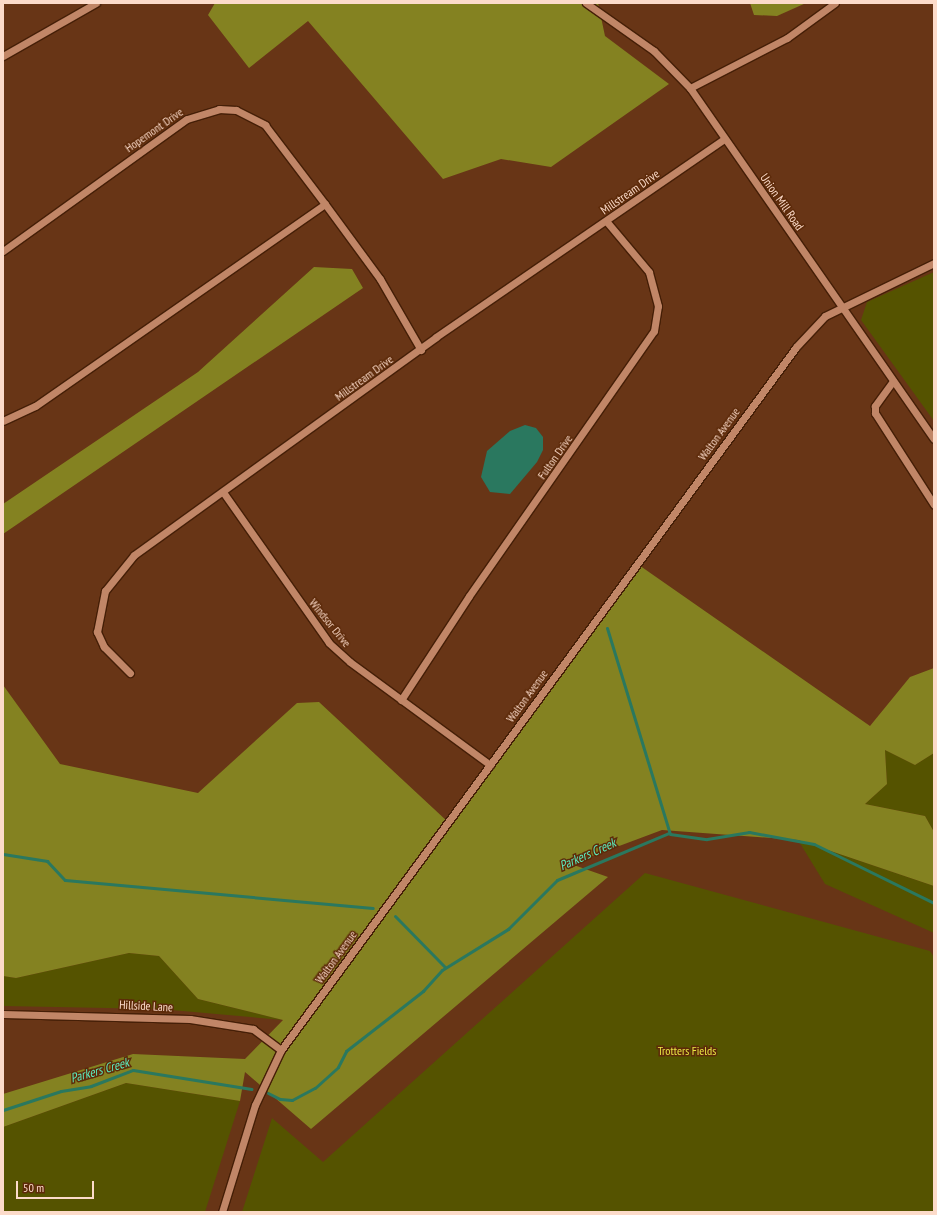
<!DOCTYPE html>
<html>
<head>
<meta charset="utf-8">
<style>
	body { margin:0 }
	#map { position:relative; width:937px; height:1215px; overflow:hidden; background:#683516; font-family:"PT Sans Narrow",sans-serif }
	div>[style] { position:absolute }
	[style*='--x'] { left:calc(var(--x)*1px); top:calc(var(--y)*1px); width:calc(var(--w)*1px); rotate:calc(var(--a)*1deg) }
	.green>* { inset:0; background:#555300 }
	.forest>* { inset:0; background:#848221 }
	.water>* { inset:0; background:#2a785f }
	.stream>* { height:3px; margin:-1.5px; padding:0 1.5px; transform-origin:1.5px; border-radius:1.5px; background:#2a785f }
	.roads { filter:drop-shadow(1px 0 #451f07) drop-shadow(-1px 0 #451f07) drop-shadow(0 1px #451f07) drop-shadow(0 -1px #451f07) }
	.minor>* { height:7px; margin:-3.5px; padding:0 3.5px; transform-origin:3.5px; border-radius:3.5px; background:#c18667 }
	span { translate:-50% -50%; white-space:nowrap; text-align:center; line-height:1.15; -webkit-text-stroke:3px #5d2a09; paint-order:stroke }
	.street-label { font-size:12px; color:#fcdbca }
	.park-label { font-size:12px; color:#e9e644 }
	.water-label { font-size:13px; color:#5ce9bc; font-style:italic }
	.frame { position:absolute; inset:0; border:4px solid #fcdbca; pointer-events:none }
	.scale { position:absolute; left:16px; top:1181px; width:78px; height:18px; box-sizing:border-box; border:2px solid #fcdbca; border-top:0; padding-left:5px; font-size:12px; line-height:14px; white-space:nowrap; color:#fcdbca; -webkit-text-stroke:3px #5d2a09; paint-order:stroke }
</style>
</head>
<body>
<div id="map">
	<div class="green">
		<i style="clip-path:polygon(934px 272px,934px 421px,861px 320px,867px 302px)"></i>
		<i style="clip-path:polygon(885px 750px,915px 765px,934px 753px,934px 832px,925px 816px,865px 804px,887px 784px)"></i>
		<i style="clip-path:polygon(798px 840px,934px 886px,934px 933px,825px 884px)"></i>
		<i style="clip-path:polygon(645px 873px,930px 951px,934px 957px,934px 1212px,242px 1212px,272px 1118px,323px 1162px)"></i>
		<i style="clip-path:polygon(129px 953px,159px 956px,198px 999px,283px 1020px,160px 1009px,3px 1006px,3px 976px,16px 978px)"></i>
		<i style="clip-path:polygon(126px 1083px,240px 1101px,205px 1212px,3px 1212px,3px 1127px)"></i>
	</div>
	<div class="forest">
		<i style="clip-path:polygon(215px 3px,598px 3px,605px 36px,669px 84px,551px 167px,501px 159px,443px 179px,308px 21px,249px 68px,208px 15px)"></i>
		<i style="clip-path:polygon(750px 3px,806px 3px,777px 16px,754px 15px)"></i>
		<i style="clip-path:polygon(314px 267px,352px 269px,363px 288px,3px 534px,3px 504px,198px 372px)"></i>
		<i style="clip-path:polygon(636px 563px,870px 726px,910px 677px,934px 668px,934px 753px,915px 765px,885px 750px,887px 784px,865px 804px,925px 816px,934px 832px,934px 886px,798px 840px,662px 830px,571px 864px,608px 877px,311px 1129px,245px 1072px,240px 1101px,126px 1083px,3px 1127px,3px 1094px,133px 1054px,245px 1059px,283px 1020px,198px 999px,159px 956px,129px 953px,16px 978px,3px 976px,3px 685px,60px 764px,198px 793px,297px 703px,319px 702px,448px 822px)"></i>
	</div>
	<div class="water">
		<i style="clip-path:polygon(525px 425px,536px 428px,543px 437px,543px 450px,537px 462px,510px 494px,490px 492px,481px 477px,487px 451px,510px 431px)"></i>
	</div>
	<div class="stream">
		<i style="--x:607;--y:628;--w:215;--a:73"></i>
		<i style="--x:670;--y:834;--w:37;--a:8"></i>
		<i style="--x:707;--y:839;--w:43;--a:-9.5"></i>
		<i style="--x:749;--y:832;--w:66;--a:10.5"></i>
		<i style="--x:814;--y:844;--w:134;--a:26.2"></i>
		<i style="--x:3;--y:854;--w:45;--a:9"></i>
		<i style="--x:47;--y:861;--w:26;--a:47"></i>
		<i style="--x:65;--y:880;--w:309;--a:5.2"></i>
		<i style="--x:395;--y:916;--w:71;--a:45.6"></i>
		<i style="--x:268;--y:1093;--w:13;--a:27"></i>
		<i style="--x:280;--y:1099;--w:12;--a:5"></i>
		<i style="--x:292;--y:1100;--w:26;--a:-28"></i>
		<i style="--x:315;--y:1088;--w:31;--a:-42"></i>
		<i style="--x:338;--y:1067;--w:18;--a:-63"></i>
		<i style="--x:346;--y:1051;--w:98;--a:-37.9"></i>
		<i style="--x:423;--y:991;--w:28;--a:-48"></i>
		<i style="--x:442;--y:970;--w:78;--a:-31.8"></i>
		<i style="--x:508;--y:929;--w:69;--a:-45"></i>
		<i style="--x:557;--y:880;--w:121;--a:-22.8"></i>
		<i style="--x:3;--y:1110;--w:61;--a:-18.1"></i>
		<i style="--x:61;--y:1091;--w:30;--a:-9"></i>
		<i style="--x:91;--y:1086;--w:45;--a:-20.9"></i>
		<i style="--x:133;--y:1070;--w:120;--a:9.1"></i>
	</div>
	<div class="roads">
		<div class="minor">
			<i style="--x:586;--y:3;--w:83;--a:35.2"></i>
			<i style="--x:654;--y:51;--w:52;--a:45.8"></i>
			<i style="--x:690;--y:88;--w:427;--a:55.2"></i>
			<i style="--x:3;--y:56;--w:107;--a:-29.7"></i>
			<i style="--x:690;--y:88;--w:109;--a:-27.3"></i>
			<i style="--x:787;--y:38;--w:59;--a:-36.1"></i>
			<i style="--x:325;--y:204;--w:93;--a:53.7"></i>
			<i style="--x:380;--y:279;--w:82;--a:60"></i>
			<i style="--x:3;--y:251;--w:226;--a:-35.7"></i>
			<i style="--x:187;--y:119;--w:34;--a:-17"></i>
			<i style="--x:219;--y:109;--w:17;--a:3"></i>
			<i style="--x:236;--y:110;--w:33;--a:27"></i>
			<i style="--x:265;--y:125;--w:99;--a:52.8"></i>
			<i style="--x:325;--y:204;--w:353;--a:145.1"></i>
			<i style="--x:35;--y:406;--w:35;--a:155"></i>
			<i style="--x:893;--y:381;--w:31;--a:126"></i>
			<i style="--x:875;--y:406;--w:7;--a:90"></i>
			<i style="--x:875;--y:413;--w:109;--a:57.3"></i>
			<i style="--x:223;--y:492;--w:184;--a:54.9"></i>
			<i style="--x:329;--y:643;--w:28;--a:42"></i>
			<i style="--x:350;--y:662;--w:174;--a:36.3"></i>
			<i style="--x:130;--y:673;--w:37;--a:-135"></i>
			<i style="--x:104;--y:647;--w:17;--a:-115"></i>
			<i style="--x:97;--y:632;--w:42;--a:-79"></i>
			<i style="--x:105;--y:591;--w:46;--a:-51.1"></i>
			<i style="--x:134;--y:555;--w:372;--a:-35.8"></i>
			<i style="--x:436;--y:337;--w:349;--a:-34.5"></i>
			<i style="--x:401;--y:700;--w:124;--a:-56.8"></i>
			<i style="--x:469;--y:596;--w:323;--a:-55.1"></i>
			<i style="--x:654;--y:331;--w:25;--a:-81"></i>
			<i style="--x:658;--y:306;--w:35;--a:-105"></i>
			<i style="--x:649;--y:272;--w:65;--a:-130"></i>
			<i style="--x:3;--y:1014;--w:187;--a:1.5"></i>
			<i style="--x:190;--y:1019;--w:64;--a:9"></i>
			<i style="--x:253;--y:1029;--w:35;--a:37"></i>
			<i style="--x:222;--y:1212;--w:112;--a:-72.9"></i>
			<i style="--x:255;--y:1105;--w:61;--a:-64.7"></i>
			<i style="--x:281;--y:1050;--w:871;--a:-53.77"></i>
			<i style="--x:796;--y:347;--w:42;--a:-46.9"></i>
			<i style="--x:825;--y:316;--w:121;--a:-25.9"></i>
		</div>
	</div>
	<div class="street-label">
		<span style="left:154px;top:130px;rotate:-35deg">Hopemont Drive</span>
		<span style="left:630px;top:192px;rotate:-35deg">Millstream Drive</span>
		<span style="left:782px;top:202px;rotate:55deg">Union Mill Road</span>
		<span style="left:364px;top:378px;rotate:-36deg">Millstream Drive</span>
		<span style="left:719px;top:434px;rotate:-54deg">Walton Avenue</span>
		<span style="left:555px;top:457px;rotate:-55deg">Fulton Drive</span>
		<span style="left:330px;top:623px;rotate:51deg">Windsor Drive</span>
		<span style="left:527px;top:696px;rotate:-54deg">Walton Avenue</span>
		<span style="left:336px;top:957px;rotate:-54deg">Walton Avenue</span>
		<span style="left:146px;top:1006px;rotate:3deg">Hillside Lane</span>
	</div>
	<div class="park-label">
		<span style="left:687px;top:1051px">Trotters Fields</span>
	</div>
	<div class="water-label">
		<span style="left:588px;top:855px;rotate:-24deg">Parkers Creek</span>
		<span style="left:100px;top:1071px;rotate:-16deg">Parkers Creek</span>
	</div>
	<div class="frame"></div>
	<div class="scale">50 m</div>
</div>
</body>
</html>
